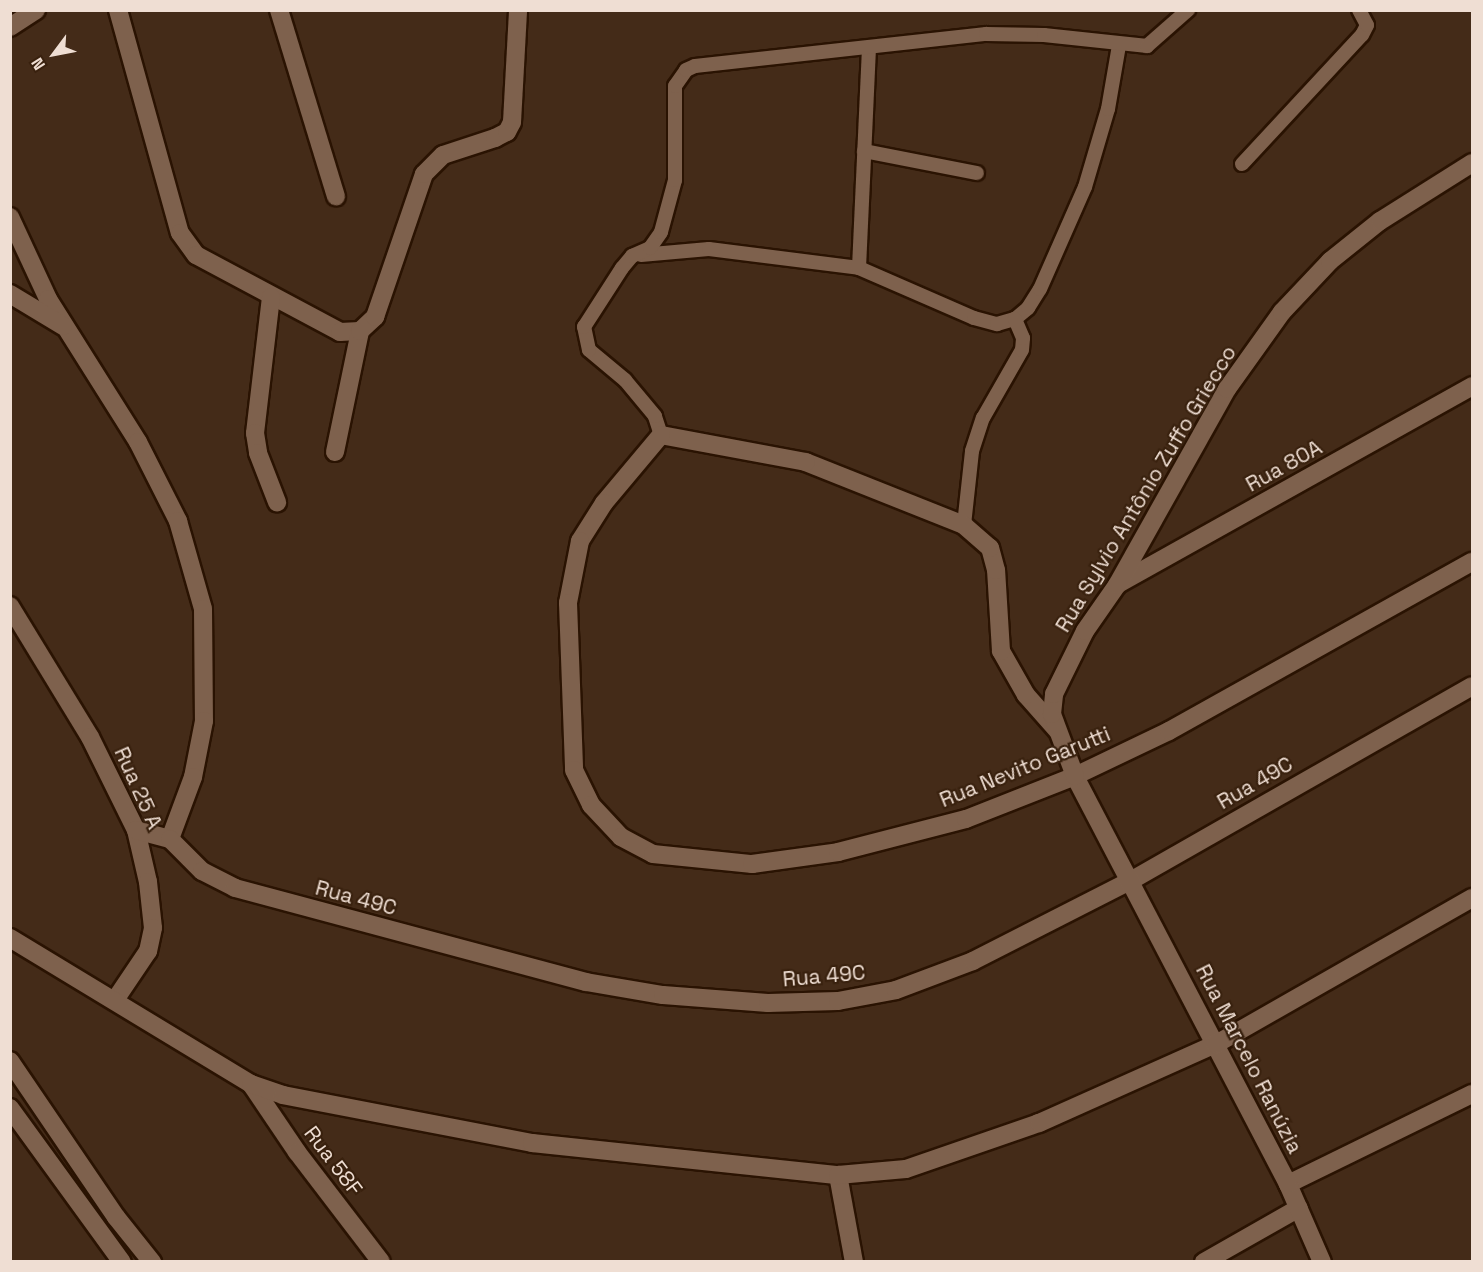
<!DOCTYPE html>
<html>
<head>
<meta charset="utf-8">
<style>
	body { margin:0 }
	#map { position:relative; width:1483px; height:1272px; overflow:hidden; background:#442b18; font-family:"Space Grotesk",sans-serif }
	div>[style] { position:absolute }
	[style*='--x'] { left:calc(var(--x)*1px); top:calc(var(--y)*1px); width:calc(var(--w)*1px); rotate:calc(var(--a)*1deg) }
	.roads { filter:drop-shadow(2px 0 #2a1302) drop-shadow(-2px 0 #2a1302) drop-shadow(0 2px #2a1302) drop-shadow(0 -2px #2a1302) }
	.lane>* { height:14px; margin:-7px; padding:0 7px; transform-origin:7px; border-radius:7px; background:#7e614d }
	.street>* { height:18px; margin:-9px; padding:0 9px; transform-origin:9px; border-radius:9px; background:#7e614d }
	.secondary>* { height:18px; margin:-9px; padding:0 9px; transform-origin:9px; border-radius:9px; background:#7e614d }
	span { translate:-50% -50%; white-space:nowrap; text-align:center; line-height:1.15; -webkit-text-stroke:4.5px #39210e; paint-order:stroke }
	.street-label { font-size:21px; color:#efded3 }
	.frame { position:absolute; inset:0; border:12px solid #efded3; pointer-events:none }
	.north { position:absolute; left:24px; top:24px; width:60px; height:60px; -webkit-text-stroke:4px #39210e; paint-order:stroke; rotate:238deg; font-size:16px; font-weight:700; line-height:24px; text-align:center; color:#efded3 }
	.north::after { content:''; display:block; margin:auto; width:21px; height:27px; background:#efded3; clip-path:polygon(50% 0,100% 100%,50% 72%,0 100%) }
</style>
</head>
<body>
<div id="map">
	<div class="roads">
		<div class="lane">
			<i style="--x:864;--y:151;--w:115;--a:11"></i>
			<i style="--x:1242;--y:164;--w:176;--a:-47.1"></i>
			<i style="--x:1362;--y:35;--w:11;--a:-63"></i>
			<i style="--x:1367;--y:25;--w:17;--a:-118"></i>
			<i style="--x:641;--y:255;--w:68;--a:-5"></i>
			<i style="--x:709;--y:249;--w:151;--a:7.2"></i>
			<i style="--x:859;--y:268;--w:125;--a:23.5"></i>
			<i style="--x:974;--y:318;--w:24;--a:15"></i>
			<i style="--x:997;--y:324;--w:19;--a:-16"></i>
			<i style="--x:1015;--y:319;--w:17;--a:-40"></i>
			<i style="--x:1028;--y:308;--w:22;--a:-58"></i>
			<i style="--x:1040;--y:289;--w:111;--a:-66.2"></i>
			<i style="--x:1085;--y:187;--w:81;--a:-73.6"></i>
			<i style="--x:1108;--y:109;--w:65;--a:-80.2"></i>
			<i style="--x:859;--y:268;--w:221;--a:-87.4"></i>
			<i style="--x:661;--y:435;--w:20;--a:-108"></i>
			<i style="--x:655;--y:416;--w:47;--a:-129.8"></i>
			<i style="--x:625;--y:380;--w:47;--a:-140.2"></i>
			<i style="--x:589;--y:350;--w:24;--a:-102"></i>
			<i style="--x:584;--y:327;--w:70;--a:-57.2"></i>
			<i style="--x:622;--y:268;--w:16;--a:-50"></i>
			<i style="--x:632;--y:256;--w:20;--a:-24"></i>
			<i style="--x:650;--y:248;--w:19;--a:-55"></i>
			<i style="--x:661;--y:232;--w:54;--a:-74.9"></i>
			<i style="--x:675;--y:180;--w:94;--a:-90"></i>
			<i style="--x:675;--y:86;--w:19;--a:-55"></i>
			<i style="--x:686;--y:70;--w:10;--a:-24"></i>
			<i style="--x:695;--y:66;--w:293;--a:-6.3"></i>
			<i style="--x:986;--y:34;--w:58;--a:1"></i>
			<i style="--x:1044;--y:35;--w:104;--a:6.1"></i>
			<i style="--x:1147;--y:46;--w:55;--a:-41.3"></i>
			<i style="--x:964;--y:525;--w:74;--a:-83.8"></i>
			<i style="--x:972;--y:451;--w:35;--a:-72"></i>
			<i style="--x:983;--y:418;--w:78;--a:-60.2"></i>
			<i style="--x:1022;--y:350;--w:12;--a:-85"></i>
			<i style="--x:1023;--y:338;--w:21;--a:-113"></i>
		</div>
		<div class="street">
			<i style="--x:118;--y:10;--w:231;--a:74.5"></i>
			<i style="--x:180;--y:233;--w:27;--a:54"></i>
			<i style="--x:196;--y:255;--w:163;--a:28.1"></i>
			<i style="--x:340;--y:332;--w:20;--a:-3"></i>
			<i style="--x:279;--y:10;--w:195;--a:73"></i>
			<i style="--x:10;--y:27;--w:31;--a:-33"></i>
			<i style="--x:10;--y:217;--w:90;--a:65.1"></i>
			<i style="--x:48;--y:299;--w:169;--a:57.8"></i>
			<i style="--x:138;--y:442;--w:89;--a:63.1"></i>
			<i style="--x:178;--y:521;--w:91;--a:74.1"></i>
			<i style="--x:203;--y:609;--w:112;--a:89.5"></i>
			<i style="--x:204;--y:721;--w:57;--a:101.1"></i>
			<i style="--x:193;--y:777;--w:66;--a:110.4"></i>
			<i style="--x:10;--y:294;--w:62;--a:31.1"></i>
			<i style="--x:271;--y:297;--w:137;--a:96.7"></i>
			<i style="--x:255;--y:433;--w:20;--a:81"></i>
			<i style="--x:258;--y:453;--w:53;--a:68.8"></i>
			<i style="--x:335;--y:452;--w:124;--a:-78.3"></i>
			<i style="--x:360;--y:331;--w:21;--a:-43"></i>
			<i style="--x:375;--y:317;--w:151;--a:-71.1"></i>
			<i style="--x:424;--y:174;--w:27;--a:-45"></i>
			<i style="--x:443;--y:155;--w:55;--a:-18.1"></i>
			<i style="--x:495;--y:138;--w:13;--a:-27"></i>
			<i style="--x:507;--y:132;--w:11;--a:-63"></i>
			<i style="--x:512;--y:122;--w:112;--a:-86.9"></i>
			<i style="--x:1118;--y:584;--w:406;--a:-29.2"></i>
			<i style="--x:10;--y:606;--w:153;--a:58.6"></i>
			<i style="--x:90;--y:737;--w:104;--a:63.7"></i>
			<i style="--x:136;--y:830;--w:53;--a:77"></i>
			<i style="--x:148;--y:882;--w:46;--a:83.8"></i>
			<i style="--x:153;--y:928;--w:24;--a:102"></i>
			<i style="--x:148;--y:951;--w:59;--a:124"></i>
			<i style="--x:1057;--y:730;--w:47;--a:-131.5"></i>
			<i style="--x:1026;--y:695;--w:51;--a:-119.6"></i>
			<i style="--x:1001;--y:651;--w:81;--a:-93.5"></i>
			<i style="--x:996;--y:570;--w:23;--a:-105"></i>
			<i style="--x:990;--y:548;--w:35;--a:-139"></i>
			<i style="--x:964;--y:525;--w:170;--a:-158.3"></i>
			<i style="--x:806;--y:462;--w:147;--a:-169.5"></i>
			<i style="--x:661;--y:435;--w:89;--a:130"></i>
			<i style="--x:604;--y:503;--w:45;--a:122.3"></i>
			<i style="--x:580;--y:541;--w:63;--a:101"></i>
			<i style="--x:568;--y:603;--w:167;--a:87.9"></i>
			<i style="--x:574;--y:770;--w:39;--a:64"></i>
			<i style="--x:591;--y:805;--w:44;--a:46.8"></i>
			<i style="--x:621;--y:837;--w:36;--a:28"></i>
			<i style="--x:653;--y:854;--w:100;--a:5.8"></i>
			<i style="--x:752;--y:864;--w:87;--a:-7.9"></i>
			<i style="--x:838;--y:852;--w:132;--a:-14.5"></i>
			<i style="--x:966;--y:819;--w:117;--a:-21.5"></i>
			<i style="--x:1075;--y:776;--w:104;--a:-25.6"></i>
			<i style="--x:1169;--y:731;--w:347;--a:-29.2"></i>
			<i style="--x:136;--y:830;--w:35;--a:15"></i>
			<i style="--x:170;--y:839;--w:45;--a:45"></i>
			<i style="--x:202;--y:871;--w:37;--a:27"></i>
			<i style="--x:235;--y:888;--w:363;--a:15"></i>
			<i style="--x:586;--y:982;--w:78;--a:9.6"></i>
			<i style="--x:663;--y:995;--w:105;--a:4.4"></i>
			<i style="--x:768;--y:1003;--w:70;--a:-1.6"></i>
			<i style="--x:838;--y:1001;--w:59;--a:-10.7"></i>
			<i style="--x:896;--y:990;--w:82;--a:-20.6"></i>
			<i style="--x:973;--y:961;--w:178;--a:-27"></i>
			<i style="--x:1132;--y:880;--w:391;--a:-29.7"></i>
			<i style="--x:251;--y:1084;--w:82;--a:55.9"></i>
			<i style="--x:297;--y:1152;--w:138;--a:52.6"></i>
			<i style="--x:838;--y:1175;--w:88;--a:79.6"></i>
			<i style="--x:1288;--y:1184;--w:205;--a:-26.1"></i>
			<i style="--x:1204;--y:1262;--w:109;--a:-29.6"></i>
			<i style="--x:1322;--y:1262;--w:85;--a:-113.6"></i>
			<i style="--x:1288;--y:1184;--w:460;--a:-117.6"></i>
			<i style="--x:1075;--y:776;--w:66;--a:-110.4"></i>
			<i style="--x:1052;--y:714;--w:20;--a:-84"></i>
			<i style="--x:1054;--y:694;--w:70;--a:-63.8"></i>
			<i style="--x:1085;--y:631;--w:56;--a:-55.2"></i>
			<i style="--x:1117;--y:585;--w:225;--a:-60.7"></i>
			<i style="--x:1227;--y:389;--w:95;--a:-54.5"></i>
			<i style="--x:1282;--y:312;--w:70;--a:-46.7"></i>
			<i style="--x:1330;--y:261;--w:64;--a:-38.7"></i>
			<i style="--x:1380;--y:221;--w:109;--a:-32.2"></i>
		</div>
		<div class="secondary">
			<i style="--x:10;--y:938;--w:282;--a:31.2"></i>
			<i style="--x:251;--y:1084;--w:34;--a:19"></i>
			<i style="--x:283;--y:1095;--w:254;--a:10.9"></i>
			<i style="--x:532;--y:1143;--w:308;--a:6"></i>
			<i style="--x:838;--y:1175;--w:68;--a:-5"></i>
			<i style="--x:906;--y:1169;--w:141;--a:-19.1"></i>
			<i style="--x:1039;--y:1123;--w:194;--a:-24.1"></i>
			<i style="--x:1216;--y:1044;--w:295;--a:-29.7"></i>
			<i style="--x:10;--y:1061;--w:189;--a:55.8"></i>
			<i style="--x:116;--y:1217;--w:58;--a:51.3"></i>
			<i style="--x:10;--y:1108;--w:190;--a:54"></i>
		</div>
	</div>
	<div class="street-label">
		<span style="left:1284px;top:466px;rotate:-29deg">Rua 80A</span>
		<span style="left:1146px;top:489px;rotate:-59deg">Rua Sylvio Antônio Zuffo Griecco</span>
		<span style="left:1025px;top:767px;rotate:-22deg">Rua Nevito Garutti</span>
		<span style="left:1255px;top:783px;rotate:-30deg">Rua 49C</span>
		<span style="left:138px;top:788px;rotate:66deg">Rua 25 A</span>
		<span style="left:356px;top:898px;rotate:15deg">Rua 49C</span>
		<span style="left:824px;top:976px;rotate:-5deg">Rua 49C</span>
		<span style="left:1249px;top:1059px;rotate:63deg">Rua Marcelo Ranúzia</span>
		<span style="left:333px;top:1161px;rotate:53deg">Rua 58F</span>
	</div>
	<div class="frame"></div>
	<div class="north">N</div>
</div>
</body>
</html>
